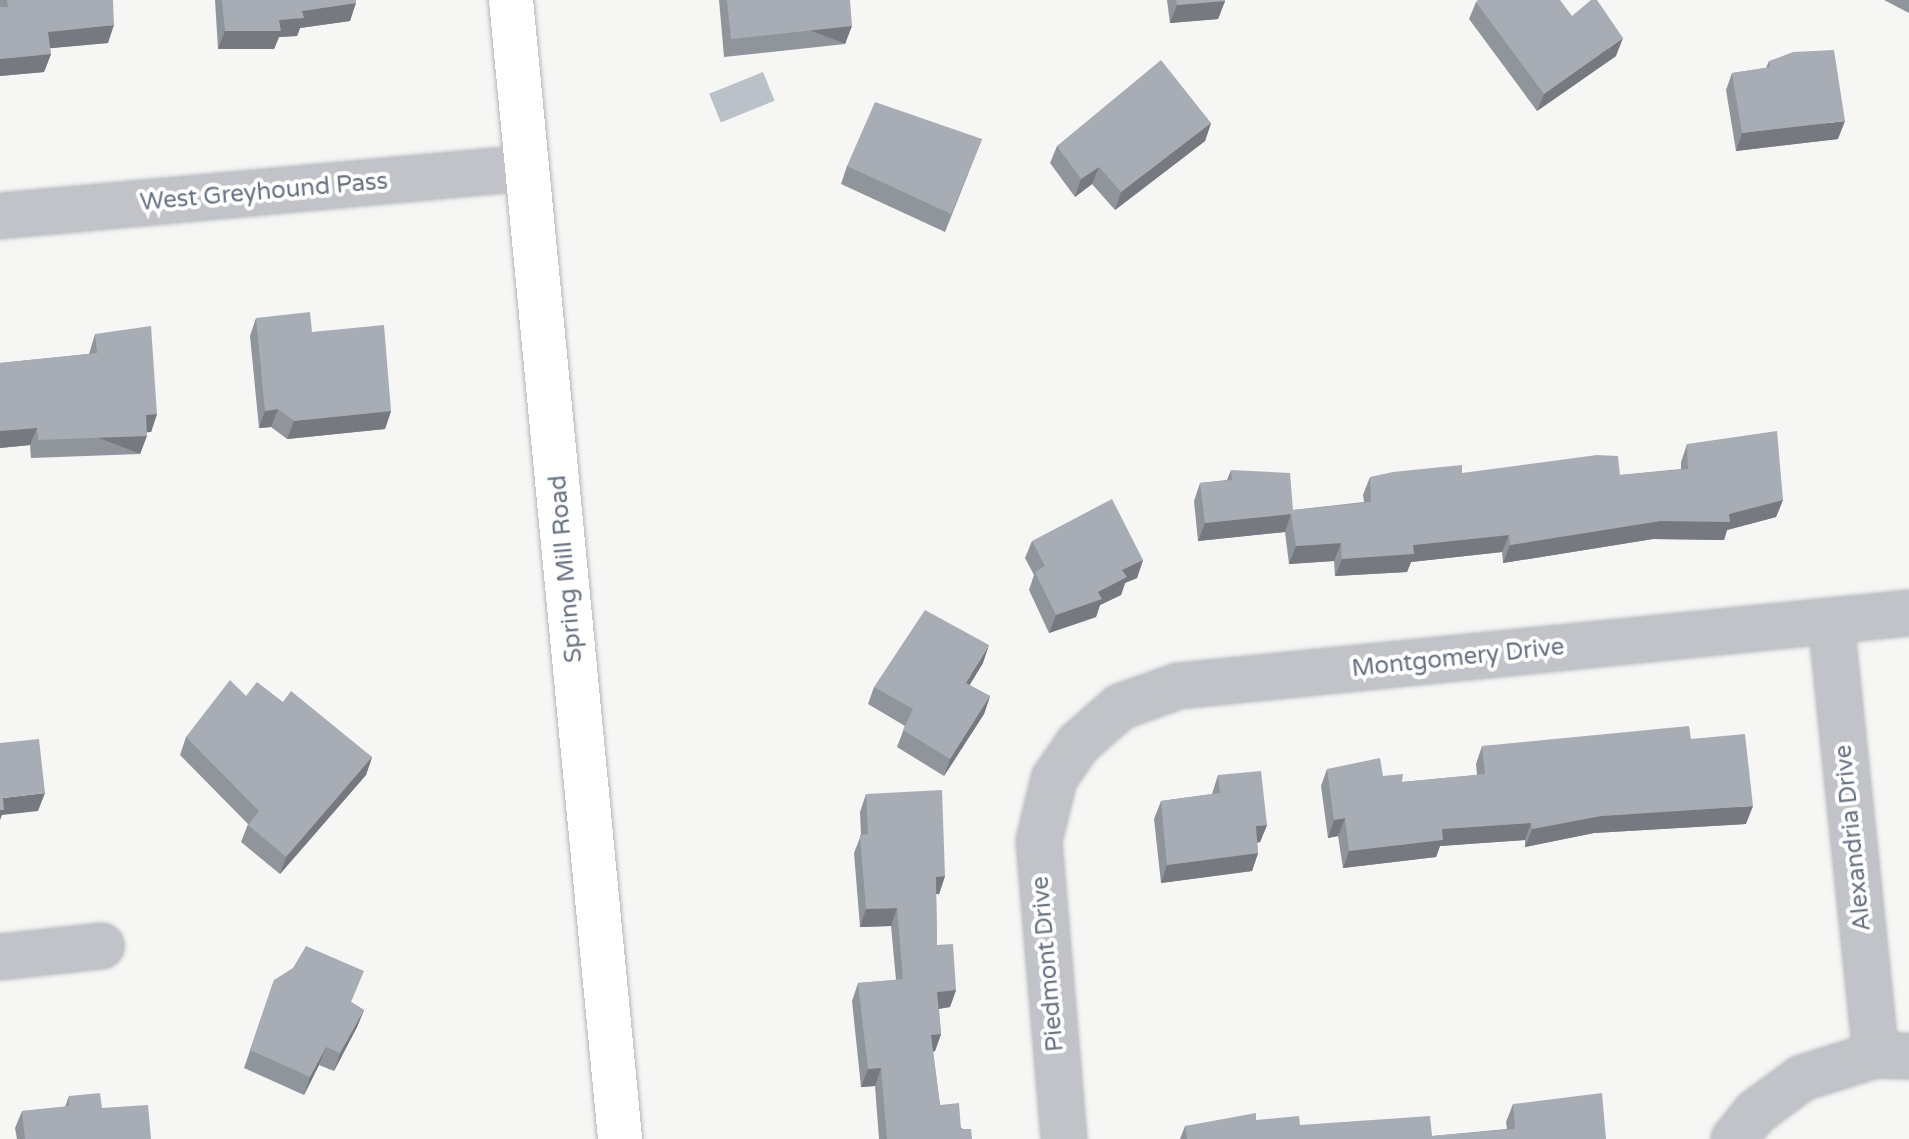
<!DOCTYPE html>
<html>
<head>
<meta charset="utf-8">
<style>
  body { margin:0 }
  #map { position:relative; width:1909px; height:1139px; overflow:hidden; background:#f6f7f4; font-family:"Varela Round",sans-serif }
  div>[style] { position:absolute }
  .water>* { inset:0; background:#bac1c8; transform-origin:0 0 }
  .roads { filter:drop-shadow(0 0 2px #b3b7bc) drop-shadow(0 0 2px #b3b7bc) }
  .street>* { height:44px; margin:-22px; padding:0 22px; transform-origin:22px; border-radius:22px; background:#c1c3c8 }
  .secondary>* { height:44px; margin:-22px; padding:0 22px; transform-origin:22px; border-radius:22px; background:#fff }
  .wall>* { inset:0; background:#90959c }
  .shaded-wall>* { inset:0; background:#76797f; transform-origin:0 0 }
  .building>* { inset:0; background:#a8adb5 }
  span { translate:-50% -50%; white-space:nowrap; text-align:center; line-height:1.15; -webkit-text-stroke:8px #fff; paint-order:stroke }
  .street-label { font-size:24px; color:#687283 }
</style>
</head>
<body>
<div id="map">
  <div class="water">
    <i style="left:763px;top:72px;width:31px;height:58px;rotate:68deg"></i>
  </div>
  <div class="roads">
    <div class="street">
      <i style="left:0;top:216px;width:529px;rotate:-5.2deg"></i>
      <i style="left:1831px;top:621px;width:436px;rotate:84.1deg"></i>
      <i style="left:0;top:957px;width:102px;rotate:-6.2deg"></i>
      <i style="left:1064px;top:1139px;width:299px;rotate:-94.8deg"></i>
      <i style="left:1039px;top:841px;width:64px;rotate:-76.4deg"></i>
      <i style="left:1054px;top:779px;width:42px;rotate:-55.6deg"></i>
      <i style="left:1078px;top:744px;width:56px;rotate:-41.4deg"></i>
      <i style="left:1120px;top:707px;width:62px;rotate:-19.9deg"></i>
      <i style="left:1178px;top:686px;width:735px;rotate:-5.7deg"></i>
      <i style="left:1734px;top:1139px;width:35px;rotate:-51deg"></i>
      <i style="left:1756px;top:1112px;width:57px;rotate:-36.5deg"></i>
      <i style="left:1802px;top:1078px;width:77px;rotate:-17.3deg"></i>
      <i style="left:1876px;top:1055px;width:33px;rotate:2deg"></i>
    </div>
    <div class="secondary">
      <i style="left:511px;top:0;width:1144px;rotate:84.53deg"></i>
    </div>
  </div>
  <div class="wall">
    <i style="clip-path:polygon(0 0,113px 0,108px 43px,50px 48px,51px 54px,44px 72px,0 76px)"></i>
    <i style="clip-path:polygon(215px 0,356px 0,350px 21px,300px 28px,297px 36px,279px 37px,274px 49px,218px 49px)"></i>
    <i style="clip-path:polygon(719px 0,850px 0,845px 44px,724px 57px)"></i>
    <i style="clip-path:polygon(1167px 0,1225px 0,1225px 1px,1218px 19px,1170px 23px)"></i>
    <i style="clip-path:polygon(1884px 0,1909px 0,1909px 13px)"></i>
    <i style="clip-path:polygon(1476px 2px,1572px 16px,1616px 56px,1537px 111px,1469px 19px)"></i>
    <i style="clip-path:polygon(1769px 61px,1838px 139px,1736px 151px,1726px 90px,1732px 73px,1766px 68px)"></i>
    <i style="clip-path:polygon(1211px 123px,1205px 141px,1115px 210px,1092px 184px,1075px 197px,1050px 163px,1057px 146px)"></i>
    <i style="clip-path:polygon(982px 139px,945px 232px,841px 184px,847px 166px)"></i>
    <i style="clip-path:polygon(256px 318px,312px 332px,391px 411px,385px 429px,287px 439px,271px 427px,259px 428px,250px 336px)"></i>
    <i style="clip-path:polygon(95px 334px,157px 414px,151px 432px,147px 432px,140px 454px,31px 458px,30px 445px,0 448px,0 363px,89px 354px)"></i>
    <i style="clip-path:polygon(1687px 444px,1783px 500px,1776px 517px,1727px 530px,1724px 540px,1653px 539px,1503px 563px,1502px 552px,1411px 562px,1407px 572px,1335px 576px,1334px 561px,1289px 564px,1285px 532px,1198px 541px,1194px 501px,1200px 483px,1227px 480px,1231px 470px,1293px 510px,1364px 502px,1363px 495px,1370px 477px,1462px 473px,1620px 475px,1681px 469px,1681px 462px)"></i>
    <i style="clip-path:polygon(1032px 541px,1143px 560px,1137px 578px,1125px 583px,1121px 595px,1100px 605px,1096px 617px,1049px 633px,1029px 590px,1034px 575px,1025px 558px)"></i>
    <i style="clip-path:polygon(983px 663px,969px 685px,990px 696px,984px 714px,944px 776px,897px 747px,905px 726px,868px 704px,874px 687px)"></i>
    <i style="clip-path:polygon(246px 696px,283px 702px,372px 757px,366px 775px,280px 874px,241px 842px,248px 824px,180px 755px,186px 737px)"></i>
    <i style="clip-path:polygon(1691px 739px,1746px 824px,1594px 833px,1525px 847px,1525px 840px,1440px 846px,1436px 857px,1343px 868px,1338px 836px,1328px 838px,1321px 786px,1327px 769px,1383px 776px,1402px 782px,1477px 775px,1476px 764px,1482px 746px)"></i>
    <i style="clip-path:polygon(1218px 775px,1267px 825px,1260px 842px,1257px 843px,1258px 853px,1252px 871px,1161px 883px,1154px 819px,1161px 801px,1212px 794px)"></i>
    <i style="clip-path:polygon(866px 794px,945px 876px,939px 894px,936px 894px,937px 945px,956px 990px,950px 1007px,939px 1009px,941px 1034px,935px 1051px,933px 1052px,940px 1105px,972px 1139px,879px 1139px,875px 1086px,861px 1087px,852px 1001px,858px 983px,896px 980px,891px 926px,860px 927px,854px 853px,861px 835px,860px 812px)"></i>
    <i style="clip-path:polygon(274px 980px,351px 1002px,364px 1010px,357px 1027px,334px 1071px,319px 1065px,304px 1095px,244px 1068px)"></i>
    <i style="clip-path:polygon(69px 1096px,102px 1108px,151px 1139px,17px 1139px,15px 1128px,22px 1111px,65px 1107px)"></i>
    <i style="clip-path:polygon(1513px 1104px,1606px 1139px,1180px 1139px,1185px 1126px,1256px 1120px,1300px 1125px,1432px 1136px,1507px 1129px,1506px 1122px)"></i>
  </div>
  <div class="shaded-wall">
    <i style="clip-path:polygon(1225px 1px,1218px 19px,1170px 23px,1177px 5px)"></i>
    <i style="clip-path:polygon(356px 3px,350px 21px,300px 28px,297px 36px,279px 37px,274px 49px,218px 49px,225px 31px,279px 20px,302px 11px)"></i>
    <i style="clip-path:polygon(114px 25px,108px 43px,42px 49px,48px 32px)"></i>
    <i style="left:852px;top:26px;width:19px;height:122px;rotate:111deg"></i>
    <i style="clip-path:polygon(1623px 38px,1616px 56px,1537px 111px,1544px 94px)"></i>
    <i style="clip-path:polygon(51px 54px,44px 72px,0 76px,0 59px)"></i>
    <i style="clip-path:polygon(1845px 121px,1838px 139px,1736px 151px,1742px 133px)"></i>
    <i style="clip-path:polygon(1211px 123px,1205px 141px,1115px 210px,1121px 192px)"></i>
    <i style="clip-path:polygon(1099px 167px,1092px 184px,1075px 197px,1081px 179px)"></i>
    <i style="clip-path:polygon(278px 409px,271px 427px,259px 428px,265px 411px)"></i>
    <i style="clip-path:polygon(391px 411px,385px 429px,287px 439px,294px 421px)"></i>
    <i style="clip-path:polygon(157px 414px,151px 432px,139px 433px,146px 415px)"></i>
    <i style="clip-path:polygon(37px 428px,30px 445px,0 448px,0 431px)"></i>
    <i style="left:147px;top:436px;width:19px;height:109px;rotate:111deg"></i>
    <i style="clip-path:polygon(1783px 500px,1776px 517px,1727px 530px,1724px 540px,1653px 539px,1503px 563px,1510px 545px,1660px 521px,1729px 514px)"></i>
    <i style="clip-path:polygon(1291px 514px,1285px 532px,1198px 541px,1205px 523px)"></i>
    <i style="clip-path:polygon(1509px 535px,1502px 552px,1411px 562px,1407px 572px,1335px 576px,1342px 559px,1413px 545px)"></i>
    <i style="clip-path:polygon(1341px 543px,1334px 561px,1289px 564px,1296px 546px)"></i>
    <i style="clip-path:polygon(1143px 560px,1137px 578px,1125px 583px,1121px 595px,1100px 605px,1096px 617px,1049px 633px,1056px 615px,1098px 592px,1122px 570px)"></i>
    <i style="clip-path:polygon(989px 645px,983px 663px,960px 701px,966px 683px)"></i>
    <i style="clip-path:polygon(990px 696px,984px 714px,944px 776px,950px 759px)"></i>
    <i style="clip-path:polygon(372px 757px,366px 775px,280px 874px,286px 857px)"></i>
    <i style="clip-path:polygon(45px 793px,38px 811px,2px 815px,0 820px,0 807px,3px 798px)"></i>
    <i style="clip-path:polygon(1753px 806px,1746px 824px,1594px 833px,1525px 847px,1532px 829px,1601px 816px)"></i>
    <i style="clip-path:polygon(1345px 818px,1338px 836px,1328px 838px,1334px 820px)"></i>
    <i style="clip-path:polygon(1531px 823px,1525px 840px,1440px 846px,1436px 857px,1343px 868px,1349px 851px,1442px 829px)"></i>
    <i style="clip-path:polygon(1267px 825px,1260px 842px,1249px 843px,1256px 826px)"></i>
    <i style="clip-path:polygon(1258px 853px,1252px 871px,1161px 883px,1167px 865px)"></i>
    <i style="clip-path:polygon(945px 876px,939px 894px,929px 895px,936px 877px)"></i>
    <i style="clip-path:polygon(897px 908px,891px 926px,860px 927px,866px 909px)"></i>
    <i style="clip-path:polygon(956px 990px,950px 1007px,930px 1010px,937px 992px)"></i>
    <i style="clip-path:polygon(364px 1010px,357px 1027px,334px 1071px,340px 1053px)"></i>
    <i style="clip-path:polygon(941px 1034px,935px 1051px,924px 1052px,931px 1035px)"></i>
    <i style="clip-path:polygon(326px 1047px,319px 1065px,304px 1095px,310px 1077px)"></i>
    <i style="clip-path:polygon(881px 1068px,875px 1086px,861px 1087px,868px 1069px)"></i>
  </div>
  <div class="building">
    <i style="clip-path:polygon(7px 0,113px 0,114px 25px,48px 32px,51px 54px,0 59px,0 7px,8px 7px)"></i>
    <i style="clip-path:polygon(222px 0,356px 0,356px 3px,302px 11px,304px 18px,279px 20px,281px 31px,225px 31px)"></i>
    <i style="clip-path:polygon(727px 0,850px 0,852px 26px,731px 39px)"></i>
    <i style="clip-path:polygon(1176px 0,1225px 0,1225px 1px,1177px 5px)"></i>
    <i style="clip-path:polygon(1478px 0,1560px 0,1572px 16px,1591px 0,1597px 0,1623px 38px,1544px 94px,1476px 2px)"></i>
    <i style="clip-path:polygon(1834px 50px,1845px 121px,1742px 133px,1732px 73px,1770px 67px,1769px 61px,1793px 52px)"></i>
    <i style="clip-path:polygon(1161px 60px,1211px 123px,1121px 192px,1099px 167px,1081px 179px,1057px 146px)"></i>
    <i style="clip-path:polygon(875px 102px,982px 139px,951px 214px,847px 166px)"></i>
    <i style="clip-path:polygon(310px 312px,312px 332px,384px 325px,391px 411px,294px 421px,278px 409px,265px 411px,256px 318px)"></i>
    <i style="clip-path:polygon(151px 326px,157px 414px,146px 415px,147px 436px,38px 440px,37px 428px,0 431px,0 363px,97px 353px,95px 334px)"></i>
    <i style="clip-path:polygon(1777px 431px,1783px 500px,1729px 514px,1730px 522px,1660px 521px,1510px 545px,1509px 535px,1413px 545px,1414px 554px,1342px 559px,1341px 543px,1296px 546px,1291px 514px,1205px 523px,1200px 483px,1232px 480px,1231px 470px,1290px 473px,1293px 510px,1371px 502px,1370px 477px,1393px 472px,1462px 465px,1462px 473px,1597px 455px,1618px 456px,1620px 475px,1688px 469px,1687px 444px)"></i>
    <i style="clip-path:polygon(1112px 499px,1143px 560px,1122px 570px,1127px 577px,1098px 592px,1102px 599px,1056px 615px,1035px 572px,1045px 566px,1032px 541px)"></i>
    <i style="clip-path:polygon(925px 610px,989px 645px,966px 683px,990px 696px,950px 759px,903px 730px,913px 709px,874px 687px)"></i>
    <i style="clip-path:polygon(230px 680px,246px 696px,257px 682px,283px 702px,291px 691px,372px 757px,286px 857px,248px 825px,259px 811px,186px 737px)"></i>
    <i style="clip-path:polygon(1689px 726px,1691px 739px,1745px 734px,1753px 806px,1601px 816px,1532px 829px,1531px 823px,1442px 829px,1443px 840px,1349px 851px,1345px 818px,1334px 820px,1327px 769px,1380px 758px,1383px 776px,1403px 774px,1402px 782px,1485px 774px,1482px 746px)"></i>
    <i style="clip-path:polygon(39px 739px,45px 793px,3px 798px,4px 810px,0 810px,0 743px)"></i>
    <i style="clip-path:polygon(1261px 771px,1267px 825px,1256px 826px,1258px 853px,1167px 865px,1161px 801px,1220px 793px,1218px 775px)"></i>
    <i style="clip-path:polygon(942px 790px,945px 876px,936px 877px,937px 945px,953px 944px,956px 990px,937px 992px,941px 1034px,931px 1035px,940px 1105px,959px 1103px,961px 1129px,971px 1129px,972px 1139px,887px 1139px,881px 1068px,868px 1069px,858px 983px,903px 979px,897px 908px,866px 909px,860px 835px,868px 834px,866px 794px)"></i>
    <i style="clip-path:polygon(306px 946px,364px 971px,351px 1002px,364px 1010px,340px 1053px,326px 1047px,310px 1077px,250px 1050px,274px 980px,293px 968px)"></i>
    <i style="clip-path:polygon(100px 1093px,102px 1108px,148px 1105px,151px 1139px,25px 1139px,22px 1111px,69px 1106px,69px 1096px)"></i>
    <i style="clip-path:polygon(1602px 1093px,1606px 1139px,1187px 1139px,1185px 1126px,1256px 1113px,1256px 1120px,1299px 1116px,1300px 1125px,1430px 1116px,1432px 1136px,1515px 1129px,1513px 1104px)"></i>
  </div>
  <div class="street-label">
    <span style="left:264px;top:192px;rotate:-5deg">West Greyhound Pass</span>
    <span style="left:566px;top:569px;rotate:-95deg">Spring Mill Road</span>
    <span style="left:1458px;top:658px;rotate:-6deg">Montgomery Drive</span>
    <span style="left:1853px;top:838px;rotate:-96deg">Alexandria Drive</span>
    <span style="left:1048px;top:964px;rotate:-95deg">Piedmont Drive</span>
  </div>
</div>
</body>
</html>
